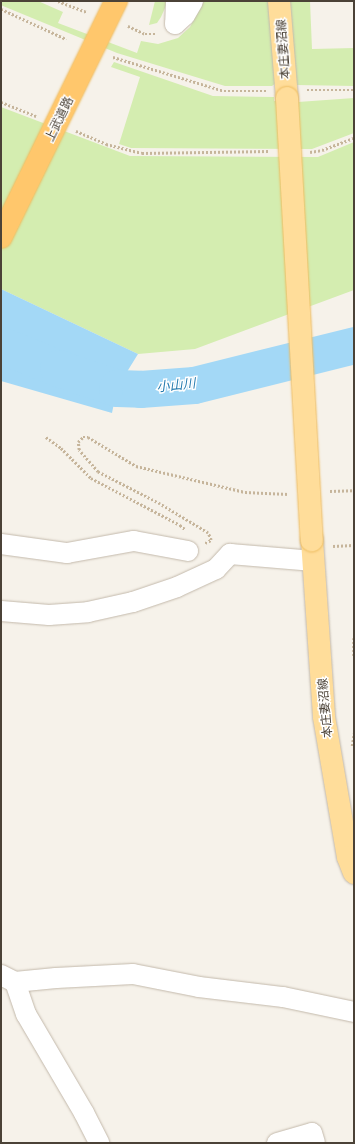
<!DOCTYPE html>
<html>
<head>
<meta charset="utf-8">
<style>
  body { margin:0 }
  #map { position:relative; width:355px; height:1144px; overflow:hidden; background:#f6f2ea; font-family:Barlow,"Noto Sans JP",sans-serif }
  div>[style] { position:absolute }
  .green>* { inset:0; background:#d4edb0 }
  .water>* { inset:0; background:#a3d8f6 }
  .river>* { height:37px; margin:-18.5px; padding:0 18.5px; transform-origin:18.5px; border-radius:18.5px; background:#a3d8f6 }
  .path>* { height:2.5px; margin-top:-1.25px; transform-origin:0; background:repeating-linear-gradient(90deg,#c6b59b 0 2px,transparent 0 4px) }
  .roads { filter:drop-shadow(0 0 1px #c3b9ab) drop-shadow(0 0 1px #c3b9ab) }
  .minor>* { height:20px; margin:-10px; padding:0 10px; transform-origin:10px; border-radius:10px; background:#fff }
  .major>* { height:22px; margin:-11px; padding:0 11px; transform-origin:11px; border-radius:11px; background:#ffdd9a }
  .bridges { filter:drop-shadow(0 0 1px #eebc60) drop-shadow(0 0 1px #eebc60) }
  .major-bridge>* { height:22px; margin:-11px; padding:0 11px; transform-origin:11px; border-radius:11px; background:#ffdd9a }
  .highway-bridge>* { height:22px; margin:-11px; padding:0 11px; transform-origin:11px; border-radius:11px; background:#ffc76c }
  span { translate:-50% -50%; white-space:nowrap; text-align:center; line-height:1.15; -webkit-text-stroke:3px #fff; paint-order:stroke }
  .street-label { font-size:12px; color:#4b4237 }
  .water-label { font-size:13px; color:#247baf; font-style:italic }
  .frame { position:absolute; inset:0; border:2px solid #4b4237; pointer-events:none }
</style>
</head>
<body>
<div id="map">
  <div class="green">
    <i style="clip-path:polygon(1px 1px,38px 1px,63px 12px,58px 23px,137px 53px,141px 41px,158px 44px,178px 38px,190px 27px,204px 1px,270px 1px,276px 83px,272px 86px,225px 86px,117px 53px,3px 6px,1px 5px)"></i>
    <i style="clip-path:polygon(155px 1px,168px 1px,161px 17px,157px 23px,149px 25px)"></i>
    <i style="clip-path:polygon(290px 1px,310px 1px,312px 49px,354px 48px,354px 86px,296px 85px)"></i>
    <i style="clip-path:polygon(114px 62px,213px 96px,274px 97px,274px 101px,298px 102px,354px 98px,354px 133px,312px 149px,131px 148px,119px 144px,140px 77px,111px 67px)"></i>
    <i style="clip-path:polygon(1px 107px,130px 156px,318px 157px,354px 142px,354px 290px,195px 349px,138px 354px,1px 289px)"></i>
  </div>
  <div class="water">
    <i style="clip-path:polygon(1px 289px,138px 354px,117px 388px,112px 413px,1px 381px)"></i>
  </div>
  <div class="river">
    <i style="left:1px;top:345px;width:61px;rotate:22deg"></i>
    <i style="left:58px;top:368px;width:62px;rotate:18.7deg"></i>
    <i style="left:117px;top:388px;width:23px;rotate:2deg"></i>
    <i style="left:140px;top:389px;width:54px;rotate:-4.2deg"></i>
    <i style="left:194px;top:385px;width:165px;rotate:-14deg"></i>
  </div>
  <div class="path">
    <i style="left:58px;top:1px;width:31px;rotate:21deg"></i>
    <i style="left:1px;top:9px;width:72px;rotate:24.8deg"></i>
    <i style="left:128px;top:26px;width:19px;rotate:25deg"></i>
    <i style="left:145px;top:34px;width:12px"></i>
    <i style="left:113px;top:57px;width:116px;rotate:17deg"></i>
    <i style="left:224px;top:91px;width:42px"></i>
    <i style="left:307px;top:90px;width:47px"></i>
    <i style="left:1px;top:102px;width:38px;rotate:22deg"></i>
    <i style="left:76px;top:131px;width:33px;rotate:23deg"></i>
    <i style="left:106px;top:144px;width:37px;rotate:14deg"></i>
    <i style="left:142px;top:153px;width:127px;rotate:-0.9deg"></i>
    <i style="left:310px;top:152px;width:12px;rotate:-9deg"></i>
    <i style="left:322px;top:150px;width:34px;rotate:-21deg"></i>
    <i style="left:46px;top:437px;width:19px;rotate:36deg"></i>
    <i style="left:61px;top:448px;width:42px;rotate:45deg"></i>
    <i style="left:91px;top:478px;width:101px;rotate:27.8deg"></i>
    <i style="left:180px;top:525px;width:6px;rotate:39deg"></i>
    <i style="left:330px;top:491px;width:24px;rotate:-2deg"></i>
    <i style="left:205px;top:543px;width:7px;rotate:-27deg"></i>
    <i style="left:211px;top:540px;width:8px;rotate:-113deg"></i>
    <i style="left:208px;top:533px;width:56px;rotate:-148.9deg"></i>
    <i style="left:160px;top:504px;width:70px;rotate:-152.7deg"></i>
    <i style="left:98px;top:472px;width:29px;rotate:-131deg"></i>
    <i style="left:79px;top:450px;width:8px;rotate:-97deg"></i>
    <i style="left:78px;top:442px;width:7px;rotate:-45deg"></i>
    <i style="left:83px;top:437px;width:5px"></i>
    <i style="left:88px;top:437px;width:56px;rotate:31.1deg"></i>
    <i style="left:136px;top:466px;width:112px;rotate:13.4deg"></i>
    <i style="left:245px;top:492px;width:44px;rotate:2.6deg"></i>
    <i style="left:333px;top:546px;width:21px;rotate:-3deg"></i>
    <i style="left:354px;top:638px;width:18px;rotate:90deg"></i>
    <i style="left:352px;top:746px;width:13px;rotate:-81deg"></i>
  </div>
  <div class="roads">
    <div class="minor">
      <i style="left:176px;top:1px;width:23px;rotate:92deg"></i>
      <i style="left:175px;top:24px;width:13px;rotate:-42deg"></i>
      <i style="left:185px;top:15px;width:16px;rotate:-60deg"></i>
      <i style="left:1px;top:544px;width:67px;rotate:7.8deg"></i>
      <i style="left:67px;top:553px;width:68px;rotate:-10.2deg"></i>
      <i style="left:134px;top:541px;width:55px;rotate:10.5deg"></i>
      <i style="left:1px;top:611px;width:48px;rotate:4.8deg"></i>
      <i style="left:49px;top:615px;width:39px;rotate:-4deg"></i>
      <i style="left:88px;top:612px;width:46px;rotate:-12.5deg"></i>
      <i style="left:133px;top:602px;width:46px;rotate:-18.8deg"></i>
      <i style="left:177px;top:587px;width:43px;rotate:-24.8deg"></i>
      <i style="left:216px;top:569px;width:21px;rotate:-47deg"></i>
      <i style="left:230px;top:554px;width:84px;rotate:4.8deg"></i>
      <i style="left:1px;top:975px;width:16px;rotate:27deg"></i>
      <i style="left:15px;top:982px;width:41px;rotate:-5.6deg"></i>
      <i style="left:56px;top:978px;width:77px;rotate:-3deg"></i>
      <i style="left:133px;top:974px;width:67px;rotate:11.1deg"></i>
      <i style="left:199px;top:987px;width:85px;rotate:6.8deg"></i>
      <i style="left:283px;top:997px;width:73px;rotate:11.9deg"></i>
      <i style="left:15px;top:982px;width:34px;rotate:71deg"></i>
      <i style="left:26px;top:1014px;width:115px;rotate:59.6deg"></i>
      <i style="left:84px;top:1113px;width:34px;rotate:63deg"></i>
      <i style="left:277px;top:1143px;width:36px;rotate:-16deg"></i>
      <i style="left:312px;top:1133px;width:10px;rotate:73deg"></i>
    </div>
    <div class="major">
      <i style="left:279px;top:1px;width:97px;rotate:85.3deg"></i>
      <i style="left:312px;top:540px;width:177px;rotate:86.1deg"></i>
      <i style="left:324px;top:717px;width:142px;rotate:80.3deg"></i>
      <i style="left:348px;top:857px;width:17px;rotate:69deg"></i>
    </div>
  </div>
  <div class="bridges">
    <div class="major-bridge">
      <i style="left:287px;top:98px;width:443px;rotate:86.8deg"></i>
    </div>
    <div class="highway-bridge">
      <i style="left:1px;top:237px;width:263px;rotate:-64deg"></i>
    </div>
  </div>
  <div class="street-label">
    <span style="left:283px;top:49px;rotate:-94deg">本庄妻沼線</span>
    <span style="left:59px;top:119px;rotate:-64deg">上武道路</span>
    <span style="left:325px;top:708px;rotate:-95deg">本庄妻沼線</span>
  </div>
  <div class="water-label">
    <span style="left:176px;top:385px;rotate:-6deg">小山川</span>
  </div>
  <div class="frame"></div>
</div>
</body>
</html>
